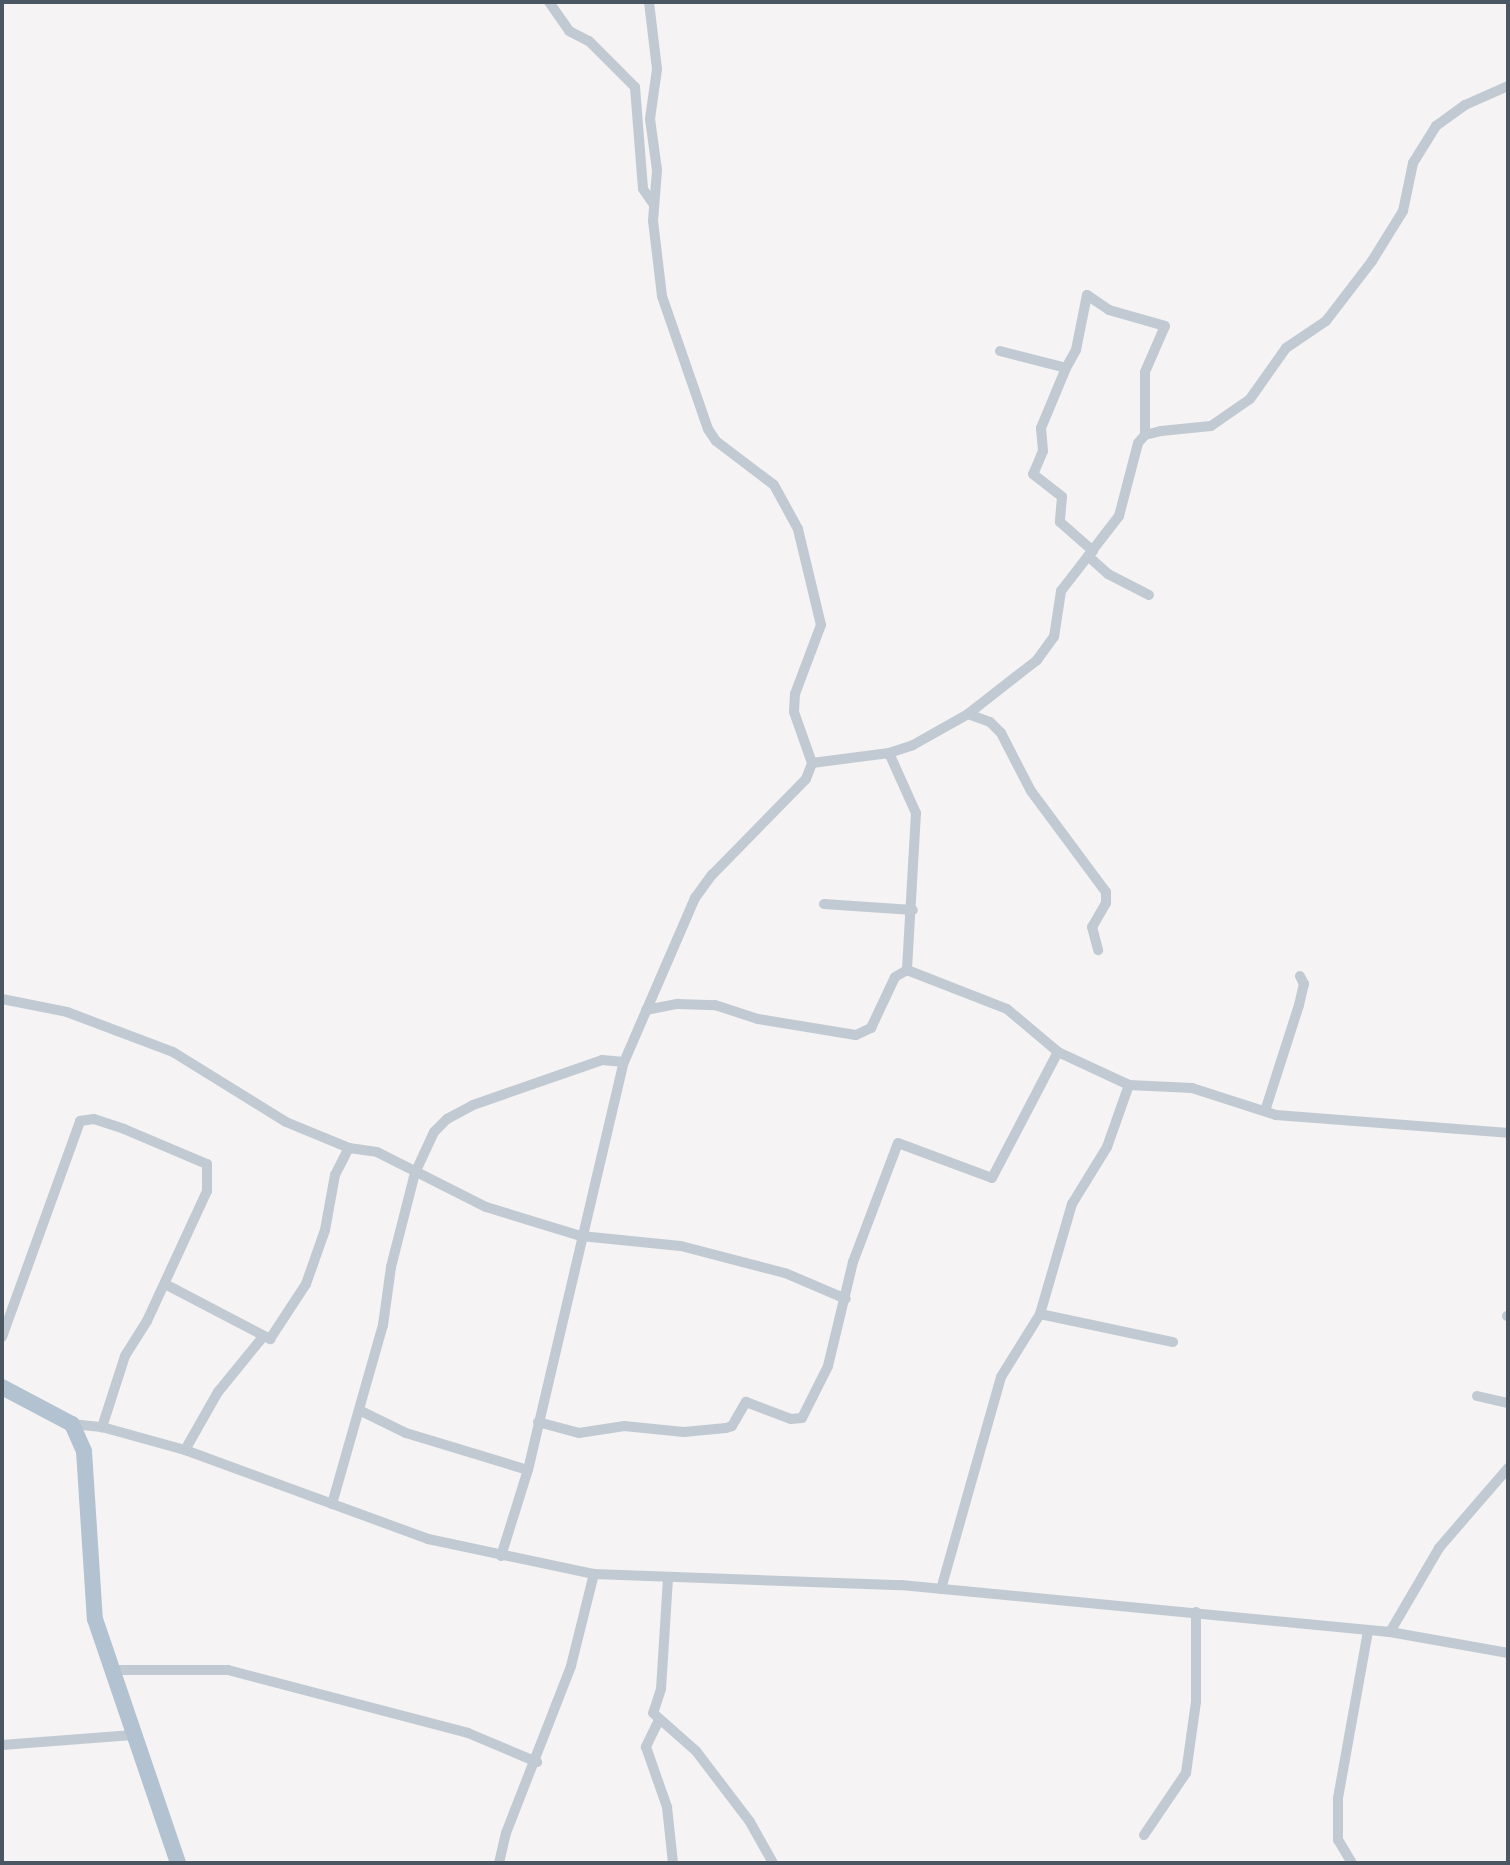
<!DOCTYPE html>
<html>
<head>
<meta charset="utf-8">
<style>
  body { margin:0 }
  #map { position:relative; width:1510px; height:1865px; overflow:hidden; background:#f5f3f3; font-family:"Noto Sans",sans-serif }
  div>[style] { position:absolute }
  .street>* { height:10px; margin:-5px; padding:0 5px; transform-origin:5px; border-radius:5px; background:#c1cad2 }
  .primary>* { height:16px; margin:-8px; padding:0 8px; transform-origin:8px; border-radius:8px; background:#b3c2d1 }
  span { translate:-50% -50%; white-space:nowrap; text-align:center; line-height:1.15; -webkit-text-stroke:5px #fff; paint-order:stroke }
  .frame { position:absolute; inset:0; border:4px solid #4a5661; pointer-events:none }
</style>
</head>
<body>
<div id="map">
  <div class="street">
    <i style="left:549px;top:2px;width:35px;rotate:55deg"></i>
    <i style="left:569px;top:31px;width:22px;rotate:27deg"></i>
    <i style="left:589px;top:41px;width:65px;rotate:45deg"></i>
    <i style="left:635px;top:87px;width:102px;rotate:85.5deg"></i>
    <i style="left:643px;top:189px;width:19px;rotate:55deg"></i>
    <i style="left:1087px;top:295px;width:27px;rotate:34deg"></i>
    <i style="left:1109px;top:310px;width:58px;rotate:15.9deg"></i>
    <i style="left:1165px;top:326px;width:50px;rotate:113.5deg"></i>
    <i style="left:1145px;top:372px;width:63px;rotate:90deg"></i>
    <i style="left:1000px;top:351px;width:68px;rotate:14.4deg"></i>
    <i style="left:1066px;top:368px;width:21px;rotate:-61deg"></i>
    <i style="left:1076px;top:350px;width:56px;rotate:-78.7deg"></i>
    <i style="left:1066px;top:368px;width:65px;rotate:112.6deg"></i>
    <i style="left:1041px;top:428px;width:23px;rotate:85deg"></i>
    <i style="left:1043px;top:451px;width:25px;rotate:113deg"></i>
    <i style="left:1033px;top:474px;width:37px;rotate:38deg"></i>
    <i style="left:1062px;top:497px;width:25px;rotate:95deg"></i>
    <i style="left:1060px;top:522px;width:44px;rotate:41.3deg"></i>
    <i style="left:1088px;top:556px;width:27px;rotate:42deg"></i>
    <i style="left:1108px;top:574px;width:46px;rotate:27.1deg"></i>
    <i style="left:968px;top:714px;width:23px;rotate:20deg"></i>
    <i style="left:990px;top:722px;width:16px;rotate:45deg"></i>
    <i style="left:1001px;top:733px;width:65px;rotate:62.7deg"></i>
    <i style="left:1031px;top:791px;width:126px;rotate:53.4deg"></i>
    <i style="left:1106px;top:892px;width:11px;rotate:90deg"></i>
    <i style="left:1106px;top:903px;width:28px;rotate:120deg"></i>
    <i style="left:1092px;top:927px;width:24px;rotate:75deg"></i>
    <i style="left:889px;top:753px;width:66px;rotate:65.8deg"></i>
    <i style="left:916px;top:813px;width:157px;rotate:93.3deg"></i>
    <i style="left:812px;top:763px;width:78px;rotate:-7.4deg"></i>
    <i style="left:889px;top:753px;width:25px;rotate:-18deg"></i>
    <i style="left:913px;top:745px;width:63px;rotate:-29.4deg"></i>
    <i style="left:968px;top:714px;width:88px;rotate:-38deg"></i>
    <i style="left:1037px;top:660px;width:29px;rotate:-54deg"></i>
    <i style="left:1054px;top:637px;width:47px;rotate:-81.3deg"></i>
    <i style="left:1061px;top:591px;width:95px;rotate:-52.3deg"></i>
    <i style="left:1119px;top:516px;width:75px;rotate:-75.4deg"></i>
    <i style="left:1138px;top:443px;width:11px;rotate:-49deg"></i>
    <i style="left:1145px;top:435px;width:16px;rotate:-14deg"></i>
    <i style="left:1161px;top:431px;width:50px;rotate:-5.7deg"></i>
    <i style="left:1211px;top:426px;width:47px;rotate:-34.7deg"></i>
    <i style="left:1250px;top:399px;width:62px;rotate:-54.8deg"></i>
    <i style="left:1286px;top:348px;width:48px;rotate:-34deg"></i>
    <i style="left:1326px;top:321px;width:76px;rotate:-52.5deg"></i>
    <i style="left:1372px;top:261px;width:59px;rotate:-58.2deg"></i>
    <i style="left:1403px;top:211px;width:49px;rotate:-78.2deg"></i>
    <i style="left:1413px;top:163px;width:44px;rotate:-58.1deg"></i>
    <i style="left:1436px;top:126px;width:36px;rotate:-36deg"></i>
    <i style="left:1465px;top:105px;width:47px;rotate:-23.8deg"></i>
    <i style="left:824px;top:904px;width:89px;rotate:3.9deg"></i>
    <i style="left:2px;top:999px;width:66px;rotate:11.3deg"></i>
    <i style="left:67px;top:1012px;width:113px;rotate:20.7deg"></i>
    <i style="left:173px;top:1052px;width:133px;rotate:31.8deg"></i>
    <i style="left:286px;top:1122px;width:68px;rotate:22.4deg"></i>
    <i style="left:349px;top:1148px;width:28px;rotate:8deg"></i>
    <i style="left:377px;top:1152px;width:122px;rotate:26.8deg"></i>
    <i style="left:486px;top:1207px;width:99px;rotate:17deg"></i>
    <i style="left:581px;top:1236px;width:100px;rotate:5.7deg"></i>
    <i style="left:681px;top:1246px;width:107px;rotate:14.6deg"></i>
    <i style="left:785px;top:1273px;width:66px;rotate:23.1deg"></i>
    <i style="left:646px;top:1010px;width:33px;rotate:-11deg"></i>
    <i style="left:678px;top:1004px;width:37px;rotate:2deg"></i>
    <i style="left:715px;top:1005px;width:45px;rotate:18deg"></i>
    <i style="left:758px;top:1019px;width:99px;rotate:9.3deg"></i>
    <i style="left:856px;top:1035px;width:17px;rotate:-25deg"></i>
    <i style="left:871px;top:1028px;width:56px;rotate:-64.8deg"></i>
    <i style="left:895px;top:977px;width:14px;rotate:-30deg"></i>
    <i style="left:907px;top:970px;width:107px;rotate:21.3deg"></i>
    <i style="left:1007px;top:1009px;width:67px;rotate:40.1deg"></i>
    <i style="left:1058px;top:1052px;width:78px;rotate:24.9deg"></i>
    <i style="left:1129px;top:1085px;width:63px;rotate:2.7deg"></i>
    <i style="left:1192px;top:1088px;width:88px;rotate:17.8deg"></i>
    <i style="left:1276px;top:1115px;width:233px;rotate:4.4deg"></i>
    <i style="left:1265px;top:1111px;width:111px;rotate:-72.2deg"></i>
    <i style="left:1299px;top:1005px;width:22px;rotate:-77deg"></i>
    <i style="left:1304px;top:984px;width:9px;rotate:-117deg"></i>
    <i style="left:165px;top:1284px;width:119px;rotate:27.6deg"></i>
    <i style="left:270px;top:1339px;width:66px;rotate:-56.8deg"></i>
    <i style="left:306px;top:1284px;width:57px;rotate:-70.6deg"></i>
    <i style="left:325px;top:1230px;width:56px;rotate:-79.7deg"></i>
    <i style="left:335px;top:1175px;width:30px;rotate:-63deg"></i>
    <i style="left:1040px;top:1314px;width:136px;rotate:11.9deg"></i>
    <i style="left:1507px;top:1316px;width:1px"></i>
    <i style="left:2px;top:1337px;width:230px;rotate:-70.1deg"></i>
    <i style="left:80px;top:1121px;width:14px;rotate:-8deg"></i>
    <i style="left:94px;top:1119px;width:32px;rotate:18deg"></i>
    <i style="left:124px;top:1129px;width:90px;rotate:22.9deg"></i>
    <i style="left:207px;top:1164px;width:27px;rotate:90deg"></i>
    <i style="left:207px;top:1191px;width:143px;rotate:114.8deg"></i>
    <i style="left:147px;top:1321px;width:41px;rotate:122.2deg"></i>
    <i style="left:125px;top:1356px;width:75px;rotate:107.9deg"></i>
    <i style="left:1477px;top:1396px;width:32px;rotate:13deg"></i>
    <i style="left:361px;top:1411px;width:50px;rotate:26.1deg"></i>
    <i style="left:406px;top:1433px;width:127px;rotate:16.9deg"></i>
    <i style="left:538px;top:1422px;width:42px;rotate:15deg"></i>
    <i style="left:579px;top:1433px;width:46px;rotate:-8.8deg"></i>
    <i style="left:624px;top:1426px;width:60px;rotate:5.7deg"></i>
    <i style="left:684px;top:1432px;width:42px;rotate:-5.4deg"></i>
    <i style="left:726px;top:1428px;width:6px;rotate:-18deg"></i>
    <i style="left:732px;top:1426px;width:28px;rotate:-60deg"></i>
    <i style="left:746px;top:1402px;width:48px;rotate:20.7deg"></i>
    <i style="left:791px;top:1419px;width:11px;rotate:-5deg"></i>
    <i style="left:802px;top:1418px;width:58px;rotate:-63.4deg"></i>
    <i style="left:828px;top:1366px;width:107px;rotate:-76.5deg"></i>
    <i style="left:853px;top:1262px;width:127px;rotate:-69.3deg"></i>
    <i style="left:898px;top:1143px;width:100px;rotate:20.4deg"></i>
    <i style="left:992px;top:1178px;width:142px;rotate:-62.4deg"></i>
    <i style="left:72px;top:1424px;width:30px;rotate:6deg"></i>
    <i style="left:102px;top:1427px;width:86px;rotate:15.5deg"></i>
    <i style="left:185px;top:1450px;width:259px;rotate:20.1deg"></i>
    <i style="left:428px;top:1539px;width:170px;rotate:11.9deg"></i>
    <i style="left:594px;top:1574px;width:307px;rotate:2.1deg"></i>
    <i style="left:901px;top:1585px;width:491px;rotate:5.5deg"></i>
    <i style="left:1390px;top:1632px;width:120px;rotate:10.1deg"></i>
    <i style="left:185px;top:1450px;width:67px;rotate:-60.4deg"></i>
    <i style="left:218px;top:1392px;width:70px;rotate:-50.8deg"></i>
    <i style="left:332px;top:1504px;width:186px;rotate:-74.1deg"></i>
    <i style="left:383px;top:1325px;width:59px;rotate:-82.1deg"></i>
    <i style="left:391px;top:1267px;width:97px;rotate:-75.7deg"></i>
    <i style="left:415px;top:1173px;width:45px;rotate:-65.1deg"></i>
    <i style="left:434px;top:1132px;width:18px;rotate:-45deg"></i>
    <i style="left:447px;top:1119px;width:30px;rotate:-28deg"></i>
    <i style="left:473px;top:1105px;width:137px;rotate:-19.2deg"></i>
    <i style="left:602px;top:1060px;width:22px;rotate:5deg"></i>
    <i style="left:501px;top:1556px;width:90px;rotate:-72.6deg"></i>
    <i style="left:528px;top:1470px;width:419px;rotate:-76.8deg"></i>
    <i style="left:624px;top:1062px;width:179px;rotate:-66.6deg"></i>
    <i style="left:695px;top:898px;width:29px;rotate:-54deg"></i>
    <i style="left:712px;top:875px;width:134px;rotate:-45.6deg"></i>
    <i style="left:806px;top:779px;width:17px;rotate:-69deg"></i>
    <i style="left:812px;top:763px;width:54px;rotate:-109.4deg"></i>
    <i style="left:794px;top:712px;width:18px;rotate:-87deg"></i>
    <i style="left:795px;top:694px;width:74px;rotate:-69.4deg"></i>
    <i style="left:821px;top:625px;width:99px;rotate:-103.5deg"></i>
    <i style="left:798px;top:529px;width:50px;rotate:-118.6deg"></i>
    <i style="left:774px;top:485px;width:73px;rotate:-142.8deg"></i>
    <i style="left:716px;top:441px;width:14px;rotate:-124deg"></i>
    <i style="left:708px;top:429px;width:141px;rotate:-109.1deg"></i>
    <i style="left:662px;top:296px;width:76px;rotate:-96.8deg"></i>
    <i style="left:653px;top:221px;width:51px;rotate:-85.5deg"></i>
    <i style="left:657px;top:170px;width:51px;rotate:-97.8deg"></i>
    <i style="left:650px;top:119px;width:50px;rotate:-82deg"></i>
    <i style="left:657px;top:69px;width:67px;rotate:-96.8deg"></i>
    <i style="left:668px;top:1578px;width:111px;rotate:93.6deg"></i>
    <i style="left:661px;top:1689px;width:25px;rotate:108deg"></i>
    <i style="left:653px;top:1713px;width:57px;rotate:41.5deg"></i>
    <i style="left:696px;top:1751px;width:89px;rotate:52.7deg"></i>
    <i style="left:750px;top:1822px;width:47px;rotate:60.7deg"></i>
    <i style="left:941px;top:1589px;width:220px;rotate:-74.2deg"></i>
    <i style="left:1001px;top:1377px;width:74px;rotate:-58.2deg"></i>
    <i style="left:1040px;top:1314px;width:115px;rotate:-73.8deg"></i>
    <i style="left:1072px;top:1204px;width:67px;rotate:-58.4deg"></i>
    <i style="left:1107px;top:1147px;width:66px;rotate:-70.5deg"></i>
    <i style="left:1390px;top:1632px;width:97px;rotate:-59.7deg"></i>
    <i style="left:1439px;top:1548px;width:106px;rotate:-49.2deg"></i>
    <i style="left:110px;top:1670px;width:118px"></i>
    <i style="left:228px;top:1670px;width:248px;rotate:14.7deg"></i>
    <i style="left:468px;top:1733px;width:75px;rotate:22.8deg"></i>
    <i style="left:658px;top:1722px;width:28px;rotate:116deg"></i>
    <i style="left:646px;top:1747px;width:64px;rotate:70.7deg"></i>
    <i style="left:667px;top:1807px;width:56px;rotate:83.9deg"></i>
    <i style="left:2px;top:1745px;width:131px;rotate:-4.4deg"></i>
    <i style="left:1144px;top:1835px;width:75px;rotate:-55.9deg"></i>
    <i style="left:1186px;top:1773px;width:72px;rotate:-82deg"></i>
    <i style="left:1196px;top:1702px;width:90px;rotate:-90deg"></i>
    <i style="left:499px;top:1863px;width:31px;rotate:-77deg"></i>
    <i style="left:506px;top:1833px;width:179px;rotate:-68.7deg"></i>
    <i style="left:571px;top:1666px;width:95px;rotate:-76deg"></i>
    <i style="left:1352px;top:1863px;width:27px;rotate:-121deg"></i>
    <i style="left:1338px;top:1840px;width:42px;rotate:-90deg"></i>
    <i style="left:1338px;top:1798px;width:170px;rotate:-79.8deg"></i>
  </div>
  <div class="primary">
    <i style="left:2px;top:1387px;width:79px;rotate:27.9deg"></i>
    <i style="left:72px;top:1424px;width:30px;rotate:66deg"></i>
    <i style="left:84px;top:1451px;width:168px;rotate:86.3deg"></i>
    <i style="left:95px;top:1619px;width:258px;rotate:71.2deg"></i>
  </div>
  <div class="frame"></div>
</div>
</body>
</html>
